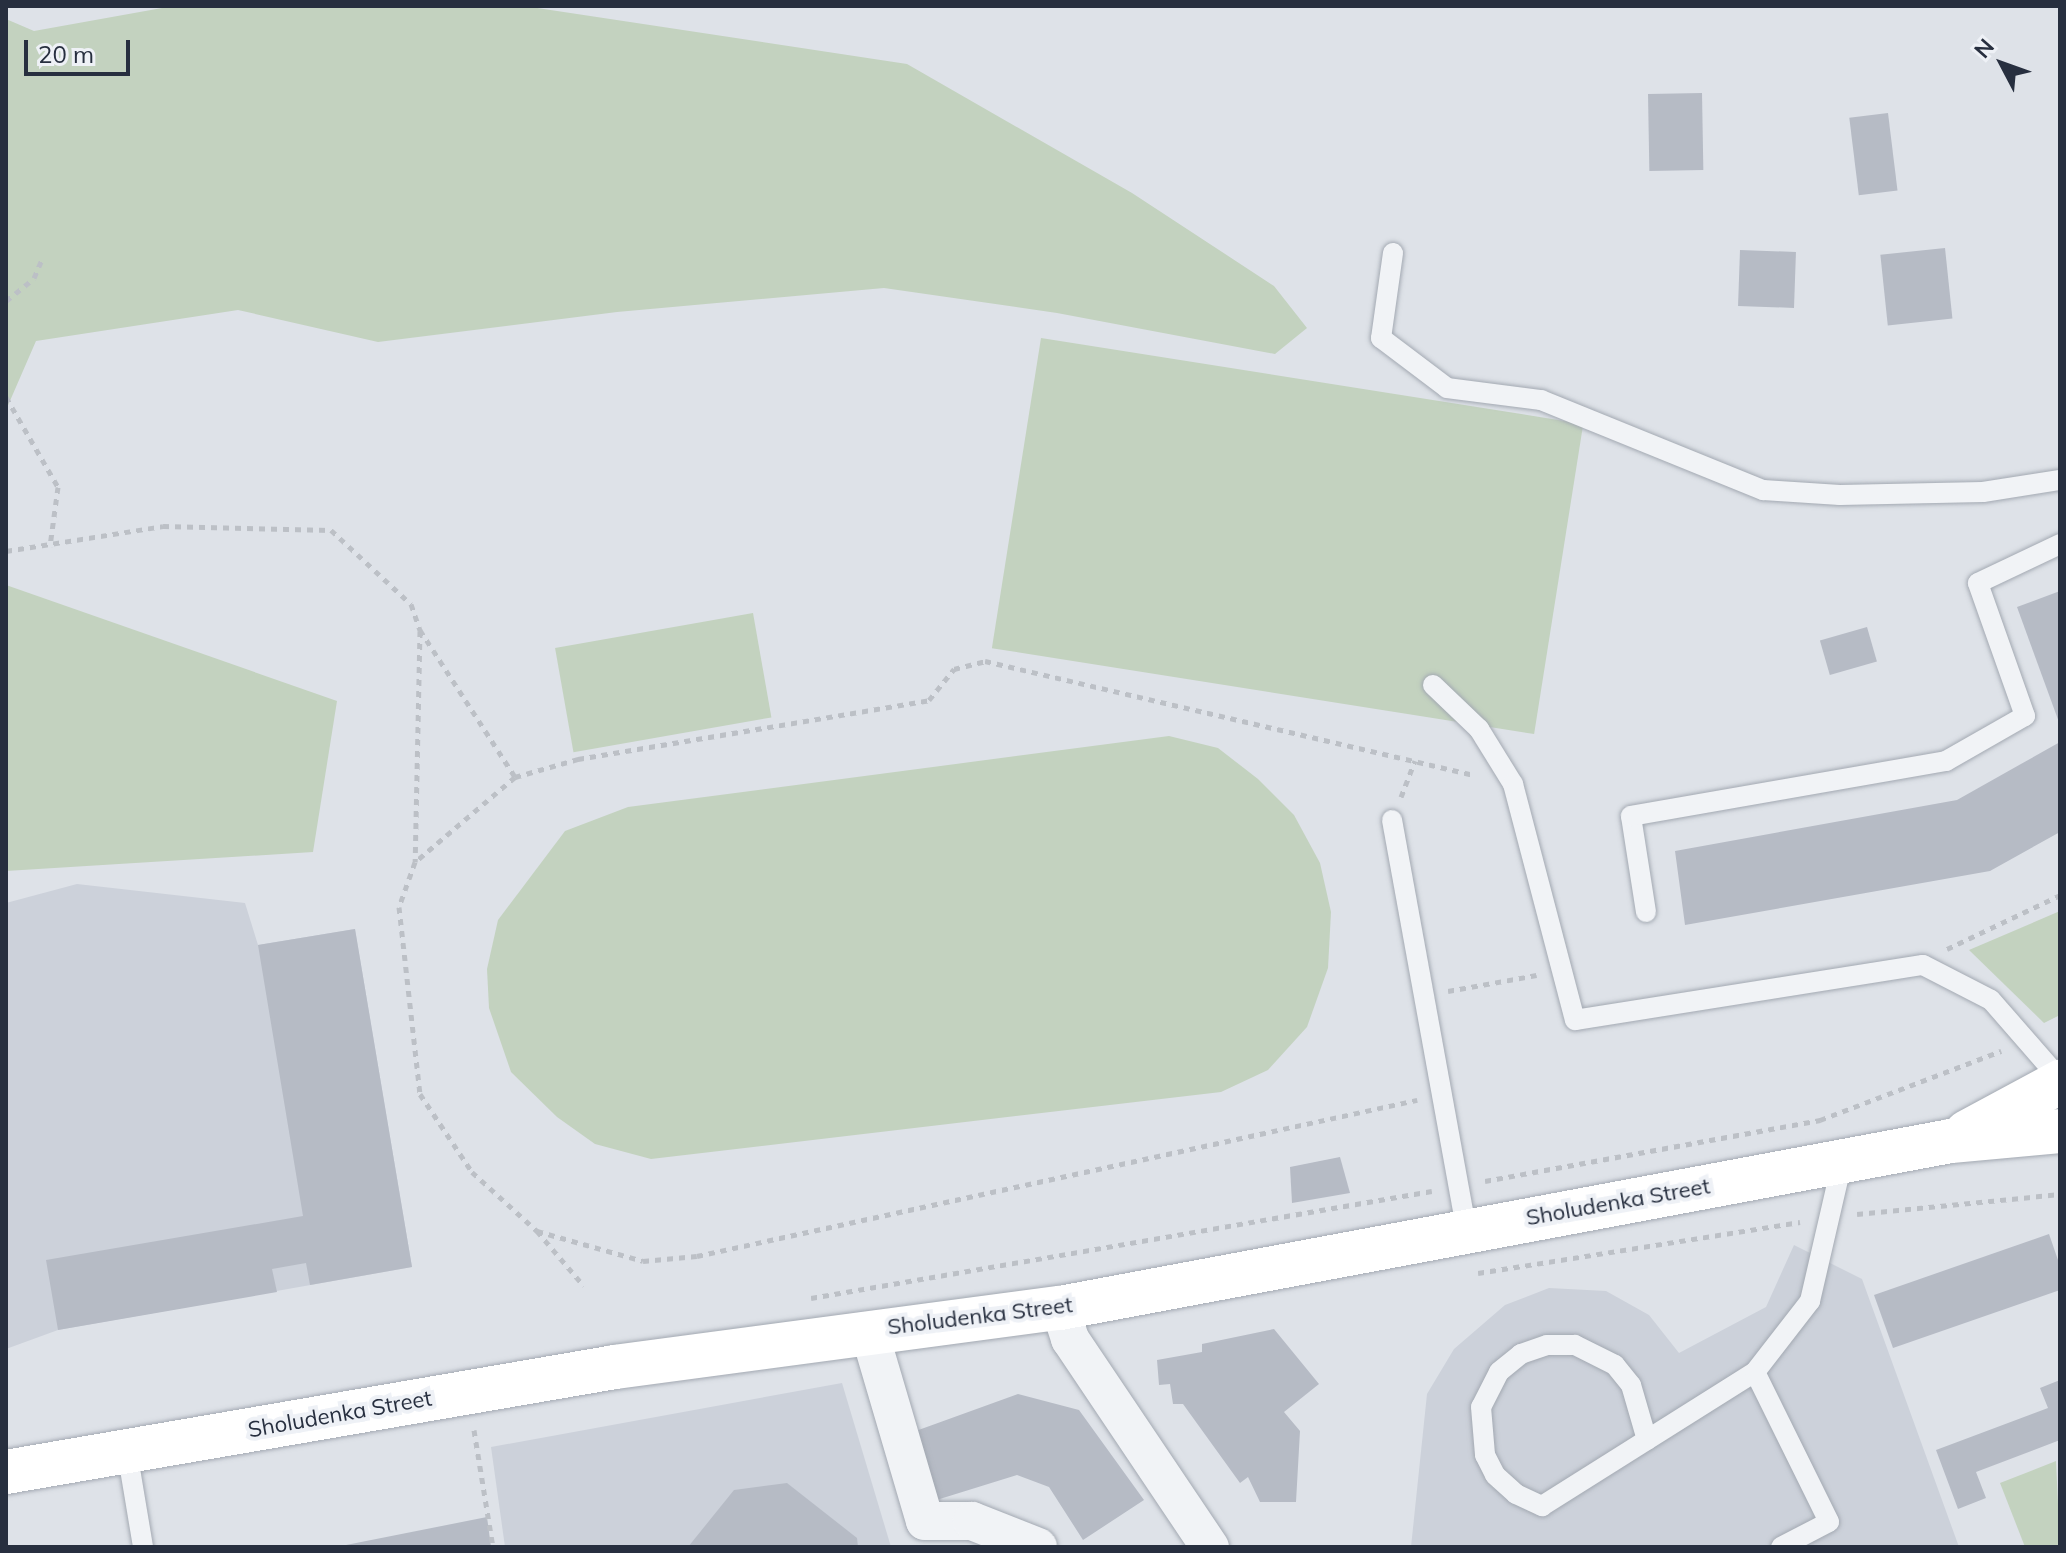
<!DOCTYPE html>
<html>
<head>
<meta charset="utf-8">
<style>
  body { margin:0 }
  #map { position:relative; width:2066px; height:1553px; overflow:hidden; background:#dee2e8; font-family:Mulish,sans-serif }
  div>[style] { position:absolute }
  .built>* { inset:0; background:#ccd1da }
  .green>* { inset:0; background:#c3d2bf; transform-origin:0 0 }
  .building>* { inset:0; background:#b6bbc5; transform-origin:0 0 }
  .path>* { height:5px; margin-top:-2.5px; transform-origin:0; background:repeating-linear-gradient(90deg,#bcc0c6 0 6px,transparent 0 12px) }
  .roads { filter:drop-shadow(0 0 2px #a3a9b2) drop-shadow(0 0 2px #a3a9b2) }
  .lane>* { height:20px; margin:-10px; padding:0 10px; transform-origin:10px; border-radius:10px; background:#f1f3f6 }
  .street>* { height:38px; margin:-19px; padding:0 19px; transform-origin:19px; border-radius:19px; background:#f1f3f6 }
  .secondary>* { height:44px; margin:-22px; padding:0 22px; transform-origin:22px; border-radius:22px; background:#fff }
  span { translate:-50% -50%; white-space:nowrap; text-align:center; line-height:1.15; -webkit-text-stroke:8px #eef1f6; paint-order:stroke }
  .street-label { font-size:22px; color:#272f3f }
  .frame { position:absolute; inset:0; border:8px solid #272f3f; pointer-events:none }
  .north { position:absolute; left:1962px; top:24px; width:80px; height:80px; -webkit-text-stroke:6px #eef1f6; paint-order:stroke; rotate:311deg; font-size:22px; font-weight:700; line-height:32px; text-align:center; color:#272f3f }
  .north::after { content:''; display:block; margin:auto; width:28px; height:36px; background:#272f3f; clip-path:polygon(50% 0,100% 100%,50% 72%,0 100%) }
  .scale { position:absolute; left:24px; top:40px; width:106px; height:36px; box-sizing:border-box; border:4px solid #272f3f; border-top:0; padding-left:10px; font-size:24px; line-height:28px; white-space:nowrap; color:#272f3f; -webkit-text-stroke:6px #eef1f6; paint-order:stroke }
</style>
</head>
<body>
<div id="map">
  <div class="built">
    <i style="clip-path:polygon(77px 884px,245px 903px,258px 945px,355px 929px,412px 1267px,58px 1330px,6px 1349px,6px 903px)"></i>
    <i style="clip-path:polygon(1794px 1245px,1862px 1279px,1959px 1547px,1411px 1547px,1427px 1394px,1454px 1349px,1505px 1305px,1549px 1288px,1606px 1291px,1649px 1315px,1679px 1353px,1766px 1307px)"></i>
    <i style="clip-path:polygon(842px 1383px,891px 1547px,505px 1547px,491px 1447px)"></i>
  </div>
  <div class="green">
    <i style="clip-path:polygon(524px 6px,907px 64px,1132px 193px,1274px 286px,1307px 328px,1275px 354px,1057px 313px,884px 288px,617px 312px,378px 342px,238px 310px,36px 341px,6px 410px,6px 19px,34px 31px,162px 8px)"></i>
    <i style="left:1041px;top:338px;width:549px;height:314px;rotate:9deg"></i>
    <i style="clip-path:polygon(6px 585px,337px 701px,313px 852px,6px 871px)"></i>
    <i style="left:753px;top:613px;width:106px;height:201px;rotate:80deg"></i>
    <i style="clip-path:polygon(1169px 736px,1218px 748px,1258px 779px,1294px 815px,1320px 863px,1331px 912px,1328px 968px,1307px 1027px,1268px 1070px,1221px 1092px,651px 1159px,595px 1144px,557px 1117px,511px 1072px,489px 1008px,487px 969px,498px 920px,565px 831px,628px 807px)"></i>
    <i style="clip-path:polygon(2060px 911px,2060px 1015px,2044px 1023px,1969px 950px)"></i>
    <i style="clip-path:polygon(2056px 1461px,2060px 1547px,2025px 1547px,2000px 1483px)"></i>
  </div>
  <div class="building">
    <i style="left:1702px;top:93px;width:77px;height:54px;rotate:89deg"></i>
    <i style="left:1888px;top:113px;width:78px;height:39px;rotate:83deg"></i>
    <i style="left:1945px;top:248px;width:71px;height:65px;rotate:84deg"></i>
    <i style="left:1740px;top:250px;width:56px;height:56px;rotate:2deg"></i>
    <i style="clip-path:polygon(2060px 591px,2060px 725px,2017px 607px)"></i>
    <i style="left:1867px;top:627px;width:36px;height:49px;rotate:74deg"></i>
    <i style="clip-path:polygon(2060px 742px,2060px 832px,1990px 871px,1685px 925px,1675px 851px,1957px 800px)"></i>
    <i style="clip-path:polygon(355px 929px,412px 1267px,310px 1285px,306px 1263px,272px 1269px,277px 1292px,58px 1330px,46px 1260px,303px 1216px,258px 945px)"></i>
    <i style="clip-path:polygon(1340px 1157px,1350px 1193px,1292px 1203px,1290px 1167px)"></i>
    <i style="clip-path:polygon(2049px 1234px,2060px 1266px,2060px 1290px,1893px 1348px,1874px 1295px)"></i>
    <i style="clip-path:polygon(1274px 1329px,1319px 1384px,1284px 1412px,1300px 1431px,1296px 1502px,1260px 1502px,1248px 1477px,1240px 1483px,1183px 1404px,1173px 1404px,1170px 1384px,1159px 1385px,1157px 1360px,1202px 1352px,1202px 1344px)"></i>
    <i style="clip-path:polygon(2060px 1380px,2060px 1440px,1976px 1472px,1986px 1498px,1958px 1509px,1936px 1450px,2048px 1408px,2040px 1388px)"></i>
    <i style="clip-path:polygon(1018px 1394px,1079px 1410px,1144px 1500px,1083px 1540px,1049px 1487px,1017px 1475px,930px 1502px,913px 1432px)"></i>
    <i style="clip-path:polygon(787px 1483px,857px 1538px,858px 1547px,688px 1547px,734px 1490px)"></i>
    <i style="clip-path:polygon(487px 1517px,491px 1547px,341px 1547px,341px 1546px)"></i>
  </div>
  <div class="path">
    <i style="left:6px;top:301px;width:36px;rotate:-39deg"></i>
    <i style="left:34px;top:278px;width:21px;rotate:-67deg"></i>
    <i style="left:6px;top:397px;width:104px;rotate:60deg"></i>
    <i style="left:58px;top:487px;width:60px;rotate:97.7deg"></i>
    <i style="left:6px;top:551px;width:159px;rotate:-9deg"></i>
    <i style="left:163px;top:526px;width:168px;rotate:1.4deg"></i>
    <i style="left:331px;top:530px;width:109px;rotate:42.8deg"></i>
    <i style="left:411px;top:604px;width:28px;rotate:71deg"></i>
    <i style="left:420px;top:630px;width:175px;rotate:57.1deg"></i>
    <i style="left:515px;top:777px;width:131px;rotate:139.6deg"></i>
    <i style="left:420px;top:631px;width:231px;rotate:91.2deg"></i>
    <i style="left:415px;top:862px;width:48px;rotate:109.6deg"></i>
    <i style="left:399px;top:907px;width:188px;rotate:83.6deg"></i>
    <i style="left:420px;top:1094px;width:94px;rotate:56.3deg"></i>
    <i style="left:472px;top:1172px;width:88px;rotate:42.2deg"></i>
    <i style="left:537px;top:1231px;width:72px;rotate:49.5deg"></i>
    <i style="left:515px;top:777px;width:66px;rotate:-15.9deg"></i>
    <i style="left:578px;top:759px;width:356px;rotate:-9.5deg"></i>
    <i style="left:929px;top:700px;width:40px;rotate:-51deg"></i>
    <i style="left:954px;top:669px;width:32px;rotate:-14deg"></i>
    <i style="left:985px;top:661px;width:502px;rotate:13.12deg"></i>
    <i style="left:1401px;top:797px;width:39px;rotate:-69deg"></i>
    <i style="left:1947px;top:949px;width:125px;rotate:-25.5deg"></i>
    <i style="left:1448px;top:991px;width:90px;rotate:-10.2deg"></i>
    <i style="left:1485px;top:1181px;width:341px;rotate:-10.3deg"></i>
    <i style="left:1820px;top:1120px;width:194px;rotate:-20.9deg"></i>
    <i style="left:1857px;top:1214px;width:204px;rotate:-5.6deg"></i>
    <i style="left:537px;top:1231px;width:110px;rotate:15.8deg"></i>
    <i style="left:643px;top:1261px;width:54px;rotate:-5.3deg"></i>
    <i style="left:697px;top:1256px;width:737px;rotate:-12.23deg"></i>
    <i style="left:1478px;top:1273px;width:326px;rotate:-9deg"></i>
    <i style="left:811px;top:1298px;width:630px;rotate:-9.78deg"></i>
    <i style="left:474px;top:1430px;width:119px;rotate:80.8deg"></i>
  </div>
  <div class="roads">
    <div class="lane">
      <i style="left:1393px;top:253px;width:86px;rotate:98deg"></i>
      <i style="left:1381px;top:338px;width:83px;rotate:37.1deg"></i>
      <i style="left:1447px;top:388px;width:95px;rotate:7.3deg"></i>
      <i style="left:1541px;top:400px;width:240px;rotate:22.1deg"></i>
      <i style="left:1763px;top:490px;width:77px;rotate:3.7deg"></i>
      <i style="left:1840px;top:495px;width:143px;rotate:-1.2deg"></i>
      <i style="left:1983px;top:492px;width:78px;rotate:-8.9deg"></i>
      <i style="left:1433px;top:685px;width:64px;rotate:43.7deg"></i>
      <i style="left:1479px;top:729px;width:65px;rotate:58.3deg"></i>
      <i style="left:1513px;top:784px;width:244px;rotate:75.3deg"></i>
      <i style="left:1575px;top:1020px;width:352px;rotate:-9deg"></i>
      <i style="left:1923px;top:965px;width:76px;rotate:27.2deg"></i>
      <i style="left:1991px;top:1000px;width:105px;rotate:48.9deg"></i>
      <i style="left:1392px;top:820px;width:415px;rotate:79.7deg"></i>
      <i style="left:1646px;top:912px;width:97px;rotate:-98.9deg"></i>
      <i style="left:1631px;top:816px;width:320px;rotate:-9.9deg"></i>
      <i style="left:1946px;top:761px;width:91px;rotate:-29.7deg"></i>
      <i style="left:2025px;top:716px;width:141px;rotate:-109.5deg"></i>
      <i style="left:1978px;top:583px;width:91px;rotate:-25.4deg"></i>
      <i style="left:1755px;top:1372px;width:90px;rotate:-52.2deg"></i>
      <i style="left:1810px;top:1301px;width:143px;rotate:-77deg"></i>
      <i style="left:1647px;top:1440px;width:57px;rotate:-106.2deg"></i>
      <i style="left:1631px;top:1385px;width:26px;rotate:-129deg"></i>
      <i style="left:1615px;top:1365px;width:45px;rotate:-153.4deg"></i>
      <i style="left:1575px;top:1345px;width:28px;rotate:180deg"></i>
      <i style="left:1547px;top:1345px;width:28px;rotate:161deg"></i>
      <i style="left:1521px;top:1354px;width:28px;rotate:141deg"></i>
      <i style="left:1499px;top:1372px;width:39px;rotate:117deg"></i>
      <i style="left:1481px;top:1407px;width:48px;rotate:85.2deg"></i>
      <i style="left:1485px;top:1455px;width:22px;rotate:63deg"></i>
      <i style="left:1495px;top:1475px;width:28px;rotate:42deg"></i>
      <i style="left:1516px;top:1494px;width:29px;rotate:25deg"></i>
      <i style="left:1542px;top:1506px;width:252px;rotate:-32.2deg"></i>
      <i style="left:1755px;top:1372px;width:167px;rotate:63.7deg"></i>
      <i style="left:1829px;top:1522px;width:54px;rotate:152.5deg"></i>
      <i style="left:127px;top:1451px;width:97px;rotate:80.5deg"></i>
    </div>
    <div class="street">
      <i style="left:1060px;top:1308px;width:33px;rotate:72deg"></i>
      <i style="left:1070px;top:1339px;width:251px;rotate:56.1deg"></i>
      <i style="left:869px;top:1331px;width:198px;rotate:73.6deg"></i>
      <i style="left:925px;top:1521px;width:47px"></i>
      <i style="left:972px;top:1521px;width:71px;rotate:21.5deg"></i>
    </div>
    <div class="secondary">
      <i style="left:1967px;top:1132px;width:106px;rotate:-28.3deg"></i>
      <i style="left:6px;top:1472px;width:618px;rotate:-9.78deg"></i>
      <i style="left:615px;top:1367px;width:449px;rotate:-7.6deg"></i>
      <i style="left:1060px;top:1308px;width:907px;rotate:-10.62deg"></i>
      <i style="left:1951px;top:1141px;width:109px;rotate:-5.2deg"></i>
    </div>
  </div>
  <div class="street-label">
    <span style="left:1618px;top:1202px;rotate:-10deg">Sholudenka Street</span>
    <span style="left:980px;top:1316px;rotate:-7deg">Sholudenka Street</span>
    <span style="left:340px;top:1414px;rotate:-10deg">Sholudenka Street</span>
  </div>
  <div class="frame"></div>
  <div class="north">N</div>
  <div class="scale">20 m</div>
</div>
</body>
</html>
